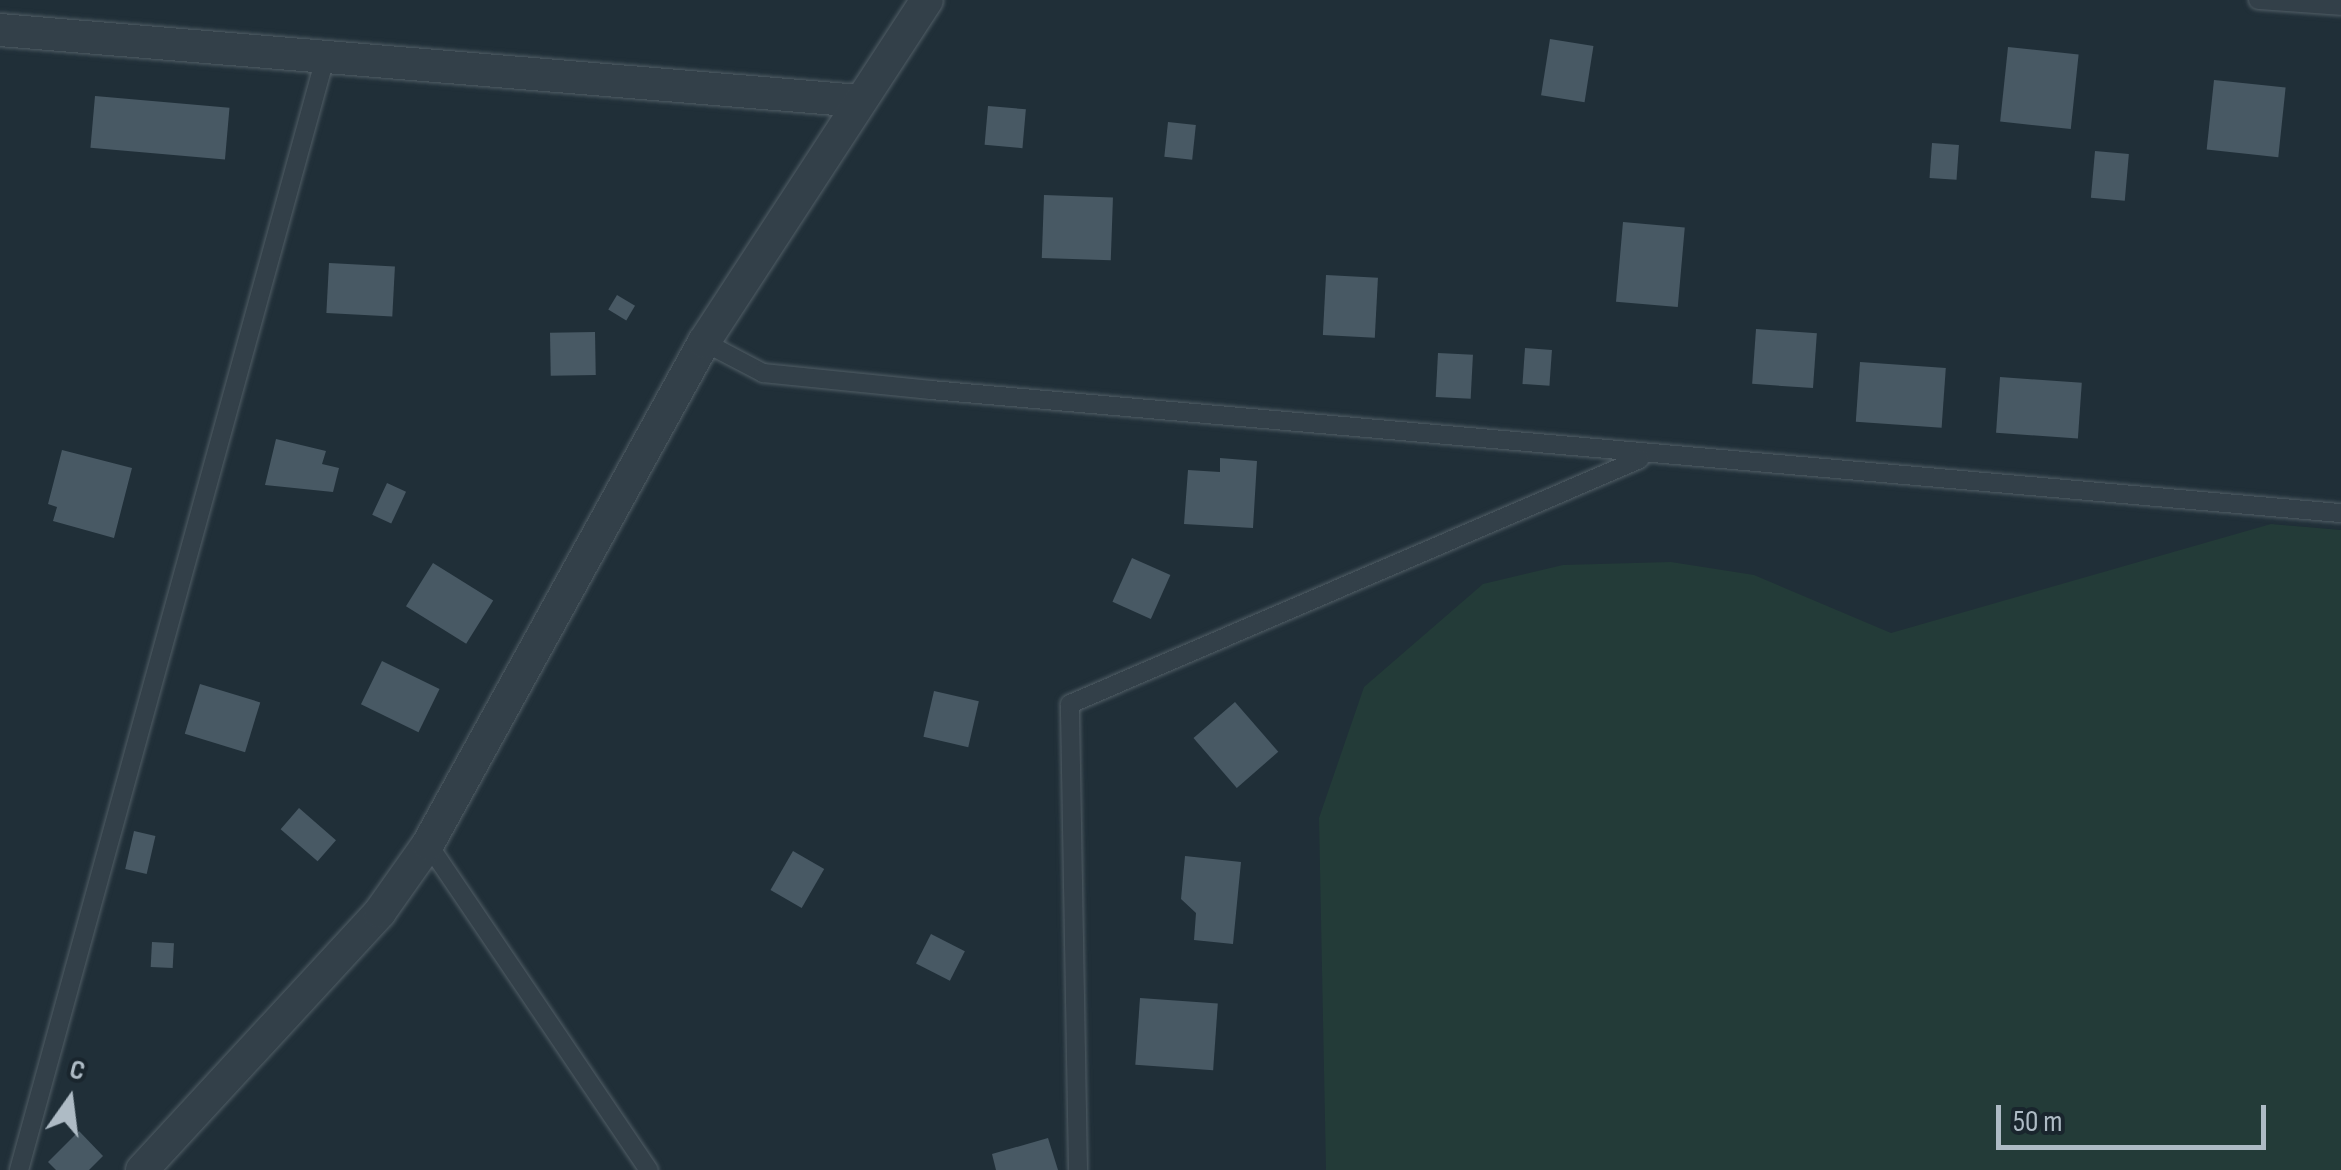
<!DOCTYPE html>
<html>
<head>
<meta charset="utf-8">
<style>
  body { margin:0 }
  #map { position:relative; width:2341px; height:1170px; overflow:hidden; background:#202f38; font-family:"Sofia Sans Condensed",sans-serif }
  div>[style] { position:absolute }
  .green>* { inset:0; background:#233b38 }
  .building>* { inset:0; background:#485964; transform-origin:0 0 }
  .roads { filter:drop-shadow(0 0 2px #515e66) drop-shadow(0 0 2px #515e66) }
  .lane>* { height:18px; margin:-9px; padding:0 9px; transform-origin:9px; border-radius:9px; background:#334049 }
  .street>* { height:32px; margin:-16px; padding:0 16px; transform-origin:16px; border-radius:16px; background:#334049 }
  span { translate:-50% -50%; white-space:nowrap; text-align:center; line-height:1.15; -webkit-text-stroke:9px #19252d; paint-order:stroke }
  .north { position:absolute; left:20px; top:1050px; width:100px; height:100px; -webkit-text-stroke:8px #19252d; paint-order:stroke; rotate:14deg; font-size:28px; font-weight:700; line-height:40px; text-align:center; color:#aebbc5 }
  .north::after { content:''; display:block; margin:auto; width:35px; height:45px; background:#aebbc5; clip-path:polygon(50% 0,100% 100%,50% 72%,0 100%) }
  .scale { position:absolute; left:1996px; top:1105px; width:270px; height:45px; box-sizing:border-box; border:5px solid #aebbc5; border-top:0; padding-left:12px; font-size:30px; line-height:35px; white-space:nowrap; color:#aebbc5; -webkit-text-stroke:8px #19252d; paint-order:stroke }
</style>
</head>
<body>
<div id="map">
  <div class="green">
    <i style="clip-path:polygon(2271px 524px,2341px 530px,2341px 1170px,1326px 1170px,1319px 818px,1364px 687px,1483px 584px,1563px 565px,1671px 562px,1754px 575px,1891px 633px)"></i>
  </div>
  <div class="building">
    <i style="left:1550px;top:39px;width:44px;height:57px;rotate:9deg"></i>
    <i style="left:2008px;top:47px;width:71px;height:75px;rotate:6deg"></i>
    <i style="left:2214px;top:80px;width:72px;height:70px;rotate:6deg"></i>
    <i style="left:95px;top:96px;width:135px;height:52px;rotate:5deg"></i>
    <i style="left:988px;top:106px;width:38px;height:39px;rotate:5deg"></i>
    <i style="left:1168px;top:122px;width:28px;height:35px;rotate:6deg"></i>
    <i style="left:1932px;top:143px;width:27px;height:35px;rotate:4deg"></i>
    <i style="left:2095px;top:151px;width:34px;height:47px;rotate:5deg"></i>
    <i style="left:1044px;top:195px;width:69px;height:63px;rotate:2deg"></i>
    <i style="left:1623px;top:222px;width:62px;height:80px;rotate:5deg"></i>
    <i style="left:329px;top:263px;width:66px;height:50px;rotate:3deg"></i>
    <i style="left:1326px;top:275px;width:52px;height:60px;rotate:3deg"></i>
    <i style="left:617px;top:295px;width:21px;height:17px;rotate:31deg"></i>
    <i style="left:1756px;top:329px;width:61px;height:55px;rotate:4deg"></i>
    <i style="left:595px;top:332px;width:43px;height:45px;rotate:89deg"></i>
    <i style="left:1525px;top:348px;width:27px;height:36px;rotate:4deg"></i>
    <i style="left:1438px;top:353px;width:35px;height:44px;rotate:3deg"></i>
    <i style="left:1860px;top:362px;width:86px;height:60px;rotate:4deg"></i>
    <i style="left:2000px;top:377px;width:82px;height:56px;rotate:4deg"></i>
    <i style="clip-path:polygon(276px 439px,326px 451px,322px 464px,339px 468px,333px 492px,265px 485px)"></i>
    <i style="clip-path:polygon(62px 450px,132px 468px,114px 538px,53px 521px,57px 507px,48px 504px)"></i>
    <i style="clip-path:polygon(1220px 458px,1257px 461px,1253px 528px,1184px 524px,1188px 470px,1220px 472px)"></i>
    <i style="left:387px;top:483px;width:21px;height:35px;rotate:25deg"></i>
    <i style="left:1132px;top:558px;width:42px;height:48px;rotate:24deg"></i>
    <i style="left:433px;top:563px;width:71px;height:51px;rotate:32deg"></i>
    <i style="left:382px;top:661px;width:64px;height:48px;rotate:26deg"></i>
    <i style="left:200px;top:684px;width:63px;height:52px;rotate:17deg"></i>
    <i style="left:934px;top:691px;width:46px;height:47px;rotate:13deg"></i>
    <i style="left:1235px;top:702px;width:66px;height:55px;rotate:49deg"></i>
    <i style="left:299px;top:808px;width:49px;height:28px;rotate:41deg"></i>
    <i style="left:134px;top:831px;width:22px;height:39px;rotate:13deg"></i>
    <i style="left:793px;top:851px;width:36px;height:45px;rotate:30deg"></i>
    <i style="clip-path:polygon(1185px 856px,1241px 862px,1233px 944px,1194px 940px,1196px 913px,1181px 899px)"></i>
    <i style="left:931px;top:934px;width:38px;height:33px;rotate:27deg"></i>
    <i style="left:152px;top:942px;width:22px;height:25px;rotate:3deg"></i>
    <i style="left:1140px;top:998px;width:78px;height:67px;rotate:4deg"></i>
    <i style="clip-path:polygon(79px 1131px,103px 1156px,89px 1170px,56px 1170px,48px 1162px)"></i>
    <i style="clip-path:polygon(1048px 1138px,1058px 1170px,996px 1170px,992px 1154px)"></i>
  </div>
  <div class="roads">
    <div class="lane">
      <i style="left:2258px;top:0;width:83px;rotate:4.1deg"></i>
      <i style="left:704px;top:342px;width:67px;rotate:27.7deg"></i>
      <i style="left:763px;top:373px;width:169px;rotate:5.8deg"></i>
      <i style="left:931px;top:390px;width:1415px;rotate:4.99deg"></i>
      <i style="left:428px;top:844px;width:394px;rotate:55.9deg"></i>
      <i style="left:19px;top:1170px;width:1153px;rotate:-74.61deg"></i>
      <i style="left:1078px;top:1170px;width:466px;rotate:-91deg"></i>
      <i style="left:1070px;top:704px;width:620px;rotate:-23.26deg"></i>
    </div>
    <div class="street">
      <i style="left:0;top:30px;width:862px;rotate:4.72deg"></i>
      <i style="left:142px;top:1170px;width:351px;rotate:-47.3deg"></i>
      <i style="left:380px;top:912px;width:83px;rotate:-54.8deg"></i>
      <i style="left:428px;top:844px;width:573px;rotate:-61.2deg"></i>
      <i style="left:704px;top:342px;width:408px;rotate:-56.9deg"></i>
    </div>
  </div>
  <div class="north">С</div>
  <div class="scale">50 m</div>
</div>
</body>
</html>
